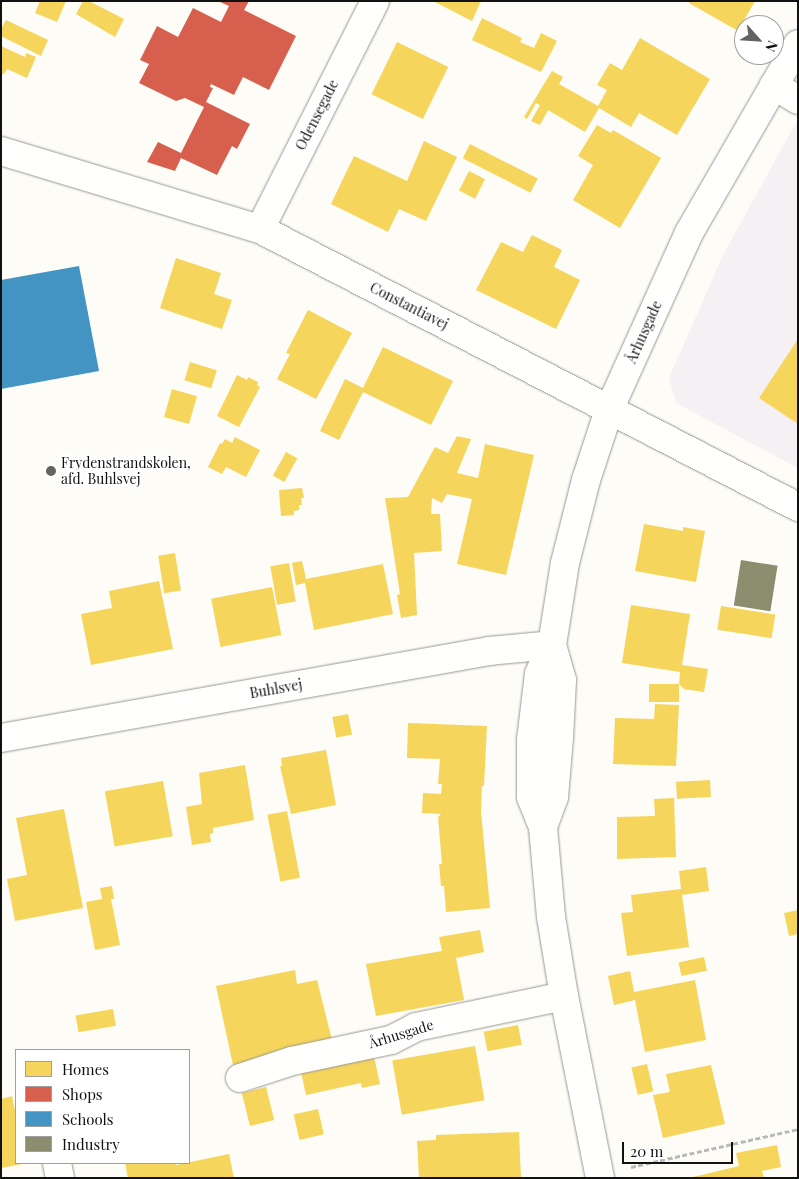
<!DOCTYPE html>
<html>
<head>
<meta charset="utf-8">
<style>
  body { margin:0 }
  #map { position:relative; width:799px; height:1179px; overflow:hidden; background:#fdfcf7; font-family:"Playfair Display",serif }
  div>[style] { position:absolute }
  .industrial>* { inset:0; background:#f5f0f3 }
  .homes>* { inset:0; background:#f6d55c; transform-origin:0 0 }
  .shops>* { inset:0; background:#d6604d }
  .schools>* { inset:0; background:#4393c3 }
  .industry>* { inset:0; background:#8c8c6e; transform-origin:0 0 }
  .path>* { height:3px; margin-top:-1.5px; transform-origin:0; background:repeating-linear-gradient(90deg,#b9b9b8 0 5px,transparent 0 7.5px) }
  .roads { filter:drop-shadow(0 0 1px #979795) drop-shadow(0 0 1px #979795) }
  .minor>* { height:28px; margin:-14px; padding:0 14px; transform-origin:14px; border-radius:14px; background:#fffffe }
  .dots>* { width:14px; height:14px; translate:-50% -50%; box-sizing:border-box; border:2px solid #fff; border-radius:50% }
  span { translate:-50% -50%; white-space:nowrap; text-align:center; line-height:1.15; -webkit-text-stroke:5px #fff; paint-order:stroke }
  .street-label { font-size:14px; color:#111 }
  .poi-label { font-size:14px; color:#111 }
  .left { translate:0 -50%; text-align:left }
  .frame { position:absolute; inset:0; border:2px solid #111; pointer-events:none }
  .legend { position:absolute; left:15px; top:1049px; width:175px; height:115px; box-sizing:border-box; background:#fff; border:1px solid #a0a0a0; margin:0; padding:6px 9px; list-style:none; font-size:15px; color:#111 }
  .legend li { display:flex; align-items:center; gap:10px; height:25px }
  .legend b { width:25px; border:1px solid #a0a0a0 }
  .north { position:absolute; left:734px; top:15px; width:50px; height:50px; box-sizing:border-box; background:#fff; border:1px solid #a0a0a0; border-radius:50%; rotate:116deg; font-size:14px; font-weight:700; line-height:20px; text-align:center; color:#111 }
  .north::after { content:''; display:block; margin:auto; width:18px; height:22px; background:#646362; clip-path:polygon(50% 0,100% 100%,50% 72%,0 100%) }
  .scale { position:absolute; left:622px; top:1142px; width:111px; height:22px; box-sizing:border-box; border:2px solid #111; border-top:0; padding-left:6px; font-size:15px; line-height:18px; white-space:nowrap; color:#111; -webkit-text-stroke:4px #fff; paint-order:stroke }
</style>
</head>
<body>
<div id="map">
  <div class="industrial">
    <i style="clip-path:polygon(798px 119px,798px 468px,676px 403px,669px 378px,723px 255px)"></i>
  </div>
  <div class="homes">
    <i style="clip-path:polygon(40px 1px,66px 1px,57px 22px,35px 13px)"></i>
    <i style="clip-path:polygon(83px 1px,89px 1px,124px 19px,115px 37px,76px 14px)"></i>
    <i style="clip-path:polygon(433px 1px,481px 1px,472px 21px)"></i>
    <i style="clip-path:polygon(690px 1px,755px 1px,738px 31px,689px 3px)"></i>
    <i style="clip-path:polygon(482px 18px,522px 38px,520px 42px,534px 48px,541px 33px,557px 41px,541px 72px,472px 40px)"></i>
    <i style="clip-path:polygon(6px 20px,48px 40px,41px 56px,1px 36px,1px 29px)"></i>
    <i style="clip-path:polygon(640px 38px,710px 79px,677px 135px,639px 113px,631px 127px,599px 108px,585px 132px,548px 110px,540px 125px,531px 121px,540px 105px,536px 103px,527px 119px,524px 117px,552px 71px,563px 77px,559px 84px,598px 106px,607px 90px,597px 85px,610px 63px,622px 70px)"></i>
    <i style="left:397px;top:42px;width:57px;height:58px;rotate:26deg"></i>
    <i style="clip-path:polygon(1px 46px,25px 57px,26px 53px,36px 57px,27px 78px,7px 69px,4px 74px,1px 73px)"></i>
    <i style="clip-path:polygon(597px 125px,611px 133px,613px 130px,661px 158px,620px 228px,573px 200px,593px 165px,578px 156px)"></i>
    <i style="clip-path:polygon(424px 141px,457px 157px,426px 221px,399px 209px,388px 232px,331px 204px,354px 156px,407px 181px)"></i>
    <i style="left:470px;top:144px;width:76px;height:16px;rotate:27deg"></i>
    <i style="left:469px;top:171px;width:18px;height:22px;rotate:27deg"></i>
    <i style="clip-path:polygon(532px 235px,562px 250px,554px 267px,580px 280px,556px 329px,476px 290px,501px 242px,523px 252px)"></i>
    <i style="clip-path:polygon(176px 258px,221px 273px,214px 294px,232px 300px,222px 329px,160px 308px)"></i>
    <i style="clip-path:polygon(308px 310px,352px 333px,316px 399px,277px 379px,290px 354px,286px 353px)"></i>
    <i style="clip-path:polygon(798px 339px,798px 424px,759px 398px)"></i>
    <i style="clip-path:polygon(383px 347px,453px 381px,431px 425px,363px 392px,339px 440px,320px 431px,345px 379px,363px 388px)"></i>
    <i style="left:190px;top:362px;width:28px;height:19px;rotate:17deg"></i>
    <i style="clip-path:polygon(237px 375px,247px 380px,248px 377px,258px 382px,257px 385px,260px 387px,239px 427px,217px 416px)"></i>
    <i style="left:172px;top:389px;width:26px;height:29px;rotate:16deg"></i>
    <i style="clip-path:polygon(457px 436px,471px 439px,457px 473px,478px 478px,485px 444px,534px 455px,506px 575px,457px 564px,472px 499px,447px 494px,442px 503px,432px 498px,431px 514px,440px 514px,442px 551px,414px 553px,417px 615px,401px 618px,397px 595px,400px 594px,385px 498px,408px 497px,435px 447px,448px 453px)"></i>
    <i style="clip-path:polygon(235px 437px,260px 450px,246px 477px,226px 467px,222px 474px,208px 467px,220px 443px,222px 444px,225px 439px,232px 443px)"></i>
    <i style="left:286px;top:452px;width:13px;height:27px;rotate:29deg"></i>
    <i style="clip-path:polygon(302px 488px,304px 498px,301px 498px,302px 505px,299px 505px,299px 510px,294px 511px,294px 515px,281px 516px,279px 490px)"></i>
    <i style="clip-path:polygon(644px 524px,683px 531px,683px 527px,705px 531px,696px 582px,635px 571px)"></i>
    <i style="left:175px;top:553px;width:38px;height:17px;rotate:81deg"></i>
    <i style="clip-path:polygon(302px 561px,306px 579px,383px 564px,393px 614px,314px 630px,305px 583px,296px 585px,292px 563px)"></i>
    <i style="left:289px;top:563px;width:39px;height:19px;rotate:80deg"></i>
    <i style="clip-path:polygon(159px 581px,173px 649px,91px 665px,81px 614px,112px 608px,109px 591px)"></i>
    <i style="left:272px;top:587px;width:49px;height:62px;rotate:79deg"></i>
    <i style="clip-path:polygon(631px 605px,690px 614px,682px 665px,708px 669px,704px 692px,684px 689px,679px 684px,680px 672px,622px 663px)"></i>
    <i style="left:721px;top:606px;width:55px;height:24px;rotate:9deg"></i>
    <i style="left:679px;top:684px;width:18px;height:30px;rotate:90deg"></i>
    <i style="clip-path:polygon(655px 704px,679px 705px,676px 766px,613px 764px,615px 718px,654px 719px)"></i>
    <i style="left:348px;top:714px;width:21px;height:16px;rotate:79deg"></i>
    <i style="clip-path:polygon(408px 723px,487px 726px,484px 786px,482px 786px,481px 811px,490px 908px,446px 912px,444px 886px,441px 886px,439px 864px,442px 864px,438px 817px,441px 814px,422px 813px,423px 793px,441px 794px,442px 784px,438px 784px,440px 759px,407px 758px)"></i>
    <i style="clip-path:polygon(326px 750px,336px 805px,291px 814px,280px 766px,282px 766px,281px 758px)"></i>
    <i style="clip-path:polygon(245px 765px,254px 820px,213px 828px,213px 833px,210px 834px,211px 842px,192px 845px,186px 807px,202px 804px,199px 773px)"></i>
    <i style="left:710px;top:780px;width:17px;height:34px;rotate:87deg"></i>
    <i style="left:163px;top:781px;width:56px;height:59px;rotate:80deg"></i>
    <i style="clip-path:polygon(674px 798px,676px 857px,617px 859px,617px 817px,655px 816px,654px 799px)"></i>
    <i style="clip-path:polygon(64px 809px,83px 908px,15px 921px,7px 879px,27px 875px,16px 818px)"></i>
    <i style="left:287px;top:811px;width:68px;height:20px;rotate:79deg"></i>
    <i style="clip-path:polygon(706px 867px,709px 891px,682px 895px,689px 947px,627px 956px,621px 913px,633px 912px,631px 895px,681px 889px,679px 871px)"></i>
    <i style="clip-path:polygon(112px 886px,114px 899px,111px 899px,120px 945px,95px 950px,86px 902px,102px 899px,100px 888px)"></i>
    <i style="clip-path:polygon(798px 910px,798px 934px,789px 936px,784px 913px)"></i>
    <i style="clip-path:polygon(480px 930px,484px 952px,456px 958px,464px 1000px,376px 1016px,366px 964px,442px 951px,439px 937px)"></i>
    <i style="left:704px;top:957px;width:14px;height:26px;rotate:78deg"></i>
    <i style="clip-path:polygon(295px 970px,297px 984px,317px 980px,333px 1044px,233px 1065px,216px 986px)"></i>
    <i style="clip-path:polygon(630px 971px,634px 992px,695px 980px,706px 1040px,645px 1052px,635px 1000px,614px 1005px,608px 976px)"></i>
    <i style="left:113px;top:1009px;width:17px;height:38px;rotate:80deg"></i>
    <i style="left:518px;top:1025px;width:20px;height:35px;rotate:79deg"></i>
    <i style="left:475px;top:1046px;width:55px;height:84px;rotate:80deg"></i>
    <i style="clip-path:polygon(374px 1057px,380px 1084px,362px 1088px,361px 1083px,306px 1095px,301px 1072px)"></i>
    <i style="left:647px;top:1064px;width:28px;height:16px;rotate:77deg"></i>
    <i style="clip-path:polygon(711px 1065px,725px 1124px,663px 1138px,653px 1095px,670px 1092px,666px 1074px)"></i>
    <i style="left:266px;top:1087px;width:34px;height:25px;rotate:76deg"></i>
    <i style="clip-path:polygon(12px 1096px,16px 1115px,16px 1163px,22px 1164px,1px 1168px,1px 1099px)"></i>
    <i style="left:318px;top:1109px;width:26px;height:25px;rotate:77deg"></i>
    <i style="clip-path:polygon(519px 1132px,521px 1178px,419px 1178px,417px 1141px,436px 1140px,436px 1135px)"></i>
    <i style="clip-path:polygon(777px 1145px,781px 1167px,762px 1171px,764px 1178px,689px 1178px,739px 1166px,736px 1153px)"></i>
    <i style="clip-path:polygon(229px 1154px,234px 1178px,128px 1178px,125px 1163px,176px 1163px,176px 1165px)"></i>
  </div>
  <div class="shops">
    <i style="clip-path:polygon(218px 1px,249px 1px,244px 10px,296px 36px,269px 90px,243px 77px,234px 95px,211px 84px,210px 87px,213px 88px,206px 102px,250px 124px,237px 149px,232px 146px,217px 175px,181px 158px,175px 171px,147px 162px,158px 142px,181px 153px,204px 107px,185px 98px,176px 101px,139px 83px,149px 64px,140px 60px,157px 26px,178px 37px,193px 8px,221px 22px,229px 6px)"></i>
  </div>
  <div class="schools">
    <i style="clip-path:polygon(79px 266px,99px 371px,1px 389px,1px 280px)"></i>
  </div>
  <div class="industry">
    <i style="left:741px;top:560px;width:37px;height:46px;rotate:9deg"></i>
  </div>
  <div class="path">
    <i style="left:631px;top:1167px;width:171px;rotate:-12.8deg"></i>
  </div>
  <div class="roads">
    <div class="minor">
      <i style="left:774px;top:85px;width:28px;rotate:32deg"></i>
      <i style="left:1px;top:151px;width:270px;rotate:16.8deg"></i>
      <i style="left:260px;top:229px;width:606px;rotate:27.33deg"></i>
      <i style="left:260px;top:229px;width:255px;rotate:-63.2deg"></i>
      <i style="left:1px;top:738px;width:496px;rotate:-10.1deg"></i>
      <i style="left:489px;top:651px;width:63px;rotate:-5.4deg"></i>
      <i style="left:543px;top:827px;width:32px;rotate:-70deg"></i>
      <i style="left:554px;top:797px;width:59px;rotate:-85.2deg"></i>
      <i style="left:559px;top:738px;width:58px;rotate:-87deg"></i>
      <i style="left:562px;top:680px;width:36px;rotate:-106deg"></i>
      <i style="left:240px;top:1078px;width:55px;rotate:-18.1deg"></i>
      <i style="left:292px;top:1061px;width:101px;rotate:-12deg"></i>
      <i style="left:391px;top:1040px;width:28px;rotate:-27deg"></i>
      <i style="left:416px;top:1027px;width:151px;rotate:-11.8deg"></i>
      <i style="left:57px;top:1163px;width:15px;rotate:79deg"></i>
      <i style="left:600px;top:1178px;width:186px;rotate:-101.2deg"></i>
      <i style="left:564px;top:996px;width:80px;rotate:-99.3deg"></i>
      <i style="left:551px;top:917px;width:90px;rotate:-95.1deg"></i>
      <i style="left:543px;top:827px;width:32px;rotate:-112deg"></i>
      <i style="left:531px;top:797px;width:57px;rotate:-90deg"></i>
      <i style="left:531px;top:740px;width:66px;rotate:-83.1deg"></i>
      <i style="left:539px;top:674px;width:32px;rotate:-66deg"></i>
      <i style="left:552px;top:645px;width:83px;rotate:-81deg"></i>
      <i style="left:565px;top:563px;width:86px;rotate:-75.8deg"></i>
      <i style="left:586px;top:480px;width:74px;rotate:-71.8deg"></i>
      <i style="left:609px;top:410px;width:194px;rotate:-65.7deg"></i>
      <i style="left:689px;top:233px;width:218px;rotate:-60deg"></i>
    </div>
  </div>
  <div class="dots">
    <i style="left:51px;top:471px;background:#646362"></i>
  </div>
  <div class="street-label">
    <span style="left:317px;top:115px;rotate:-63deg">Odensegade</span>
    <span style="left:409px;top:306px;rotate:27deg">Constantiavej</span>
    <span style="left:644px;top:332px;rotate:-66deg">Århusgade</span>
    <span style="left:276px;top:689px;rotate:-10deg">Buhlsvej</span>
    <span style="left:401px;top:1034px;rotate:-17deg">Århusgade</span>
  </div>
  <div class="poi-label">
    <span class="left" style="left:61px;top:471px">Frydenstrandskolen,<br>afd. Buhlsvej</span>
  </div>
  <div class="frame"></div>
  <ul class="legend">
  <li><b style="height:14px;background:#f6d55c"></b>Homes</li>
  <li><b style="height:14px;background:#d6604d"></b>Shops</li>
  <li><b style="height:14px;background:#4393c3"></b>Schools</li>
  <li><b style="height:14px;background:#8c8c6e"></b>Industry</li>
  </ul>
  <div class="north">N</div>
  <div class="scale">20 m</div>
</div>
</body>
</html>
